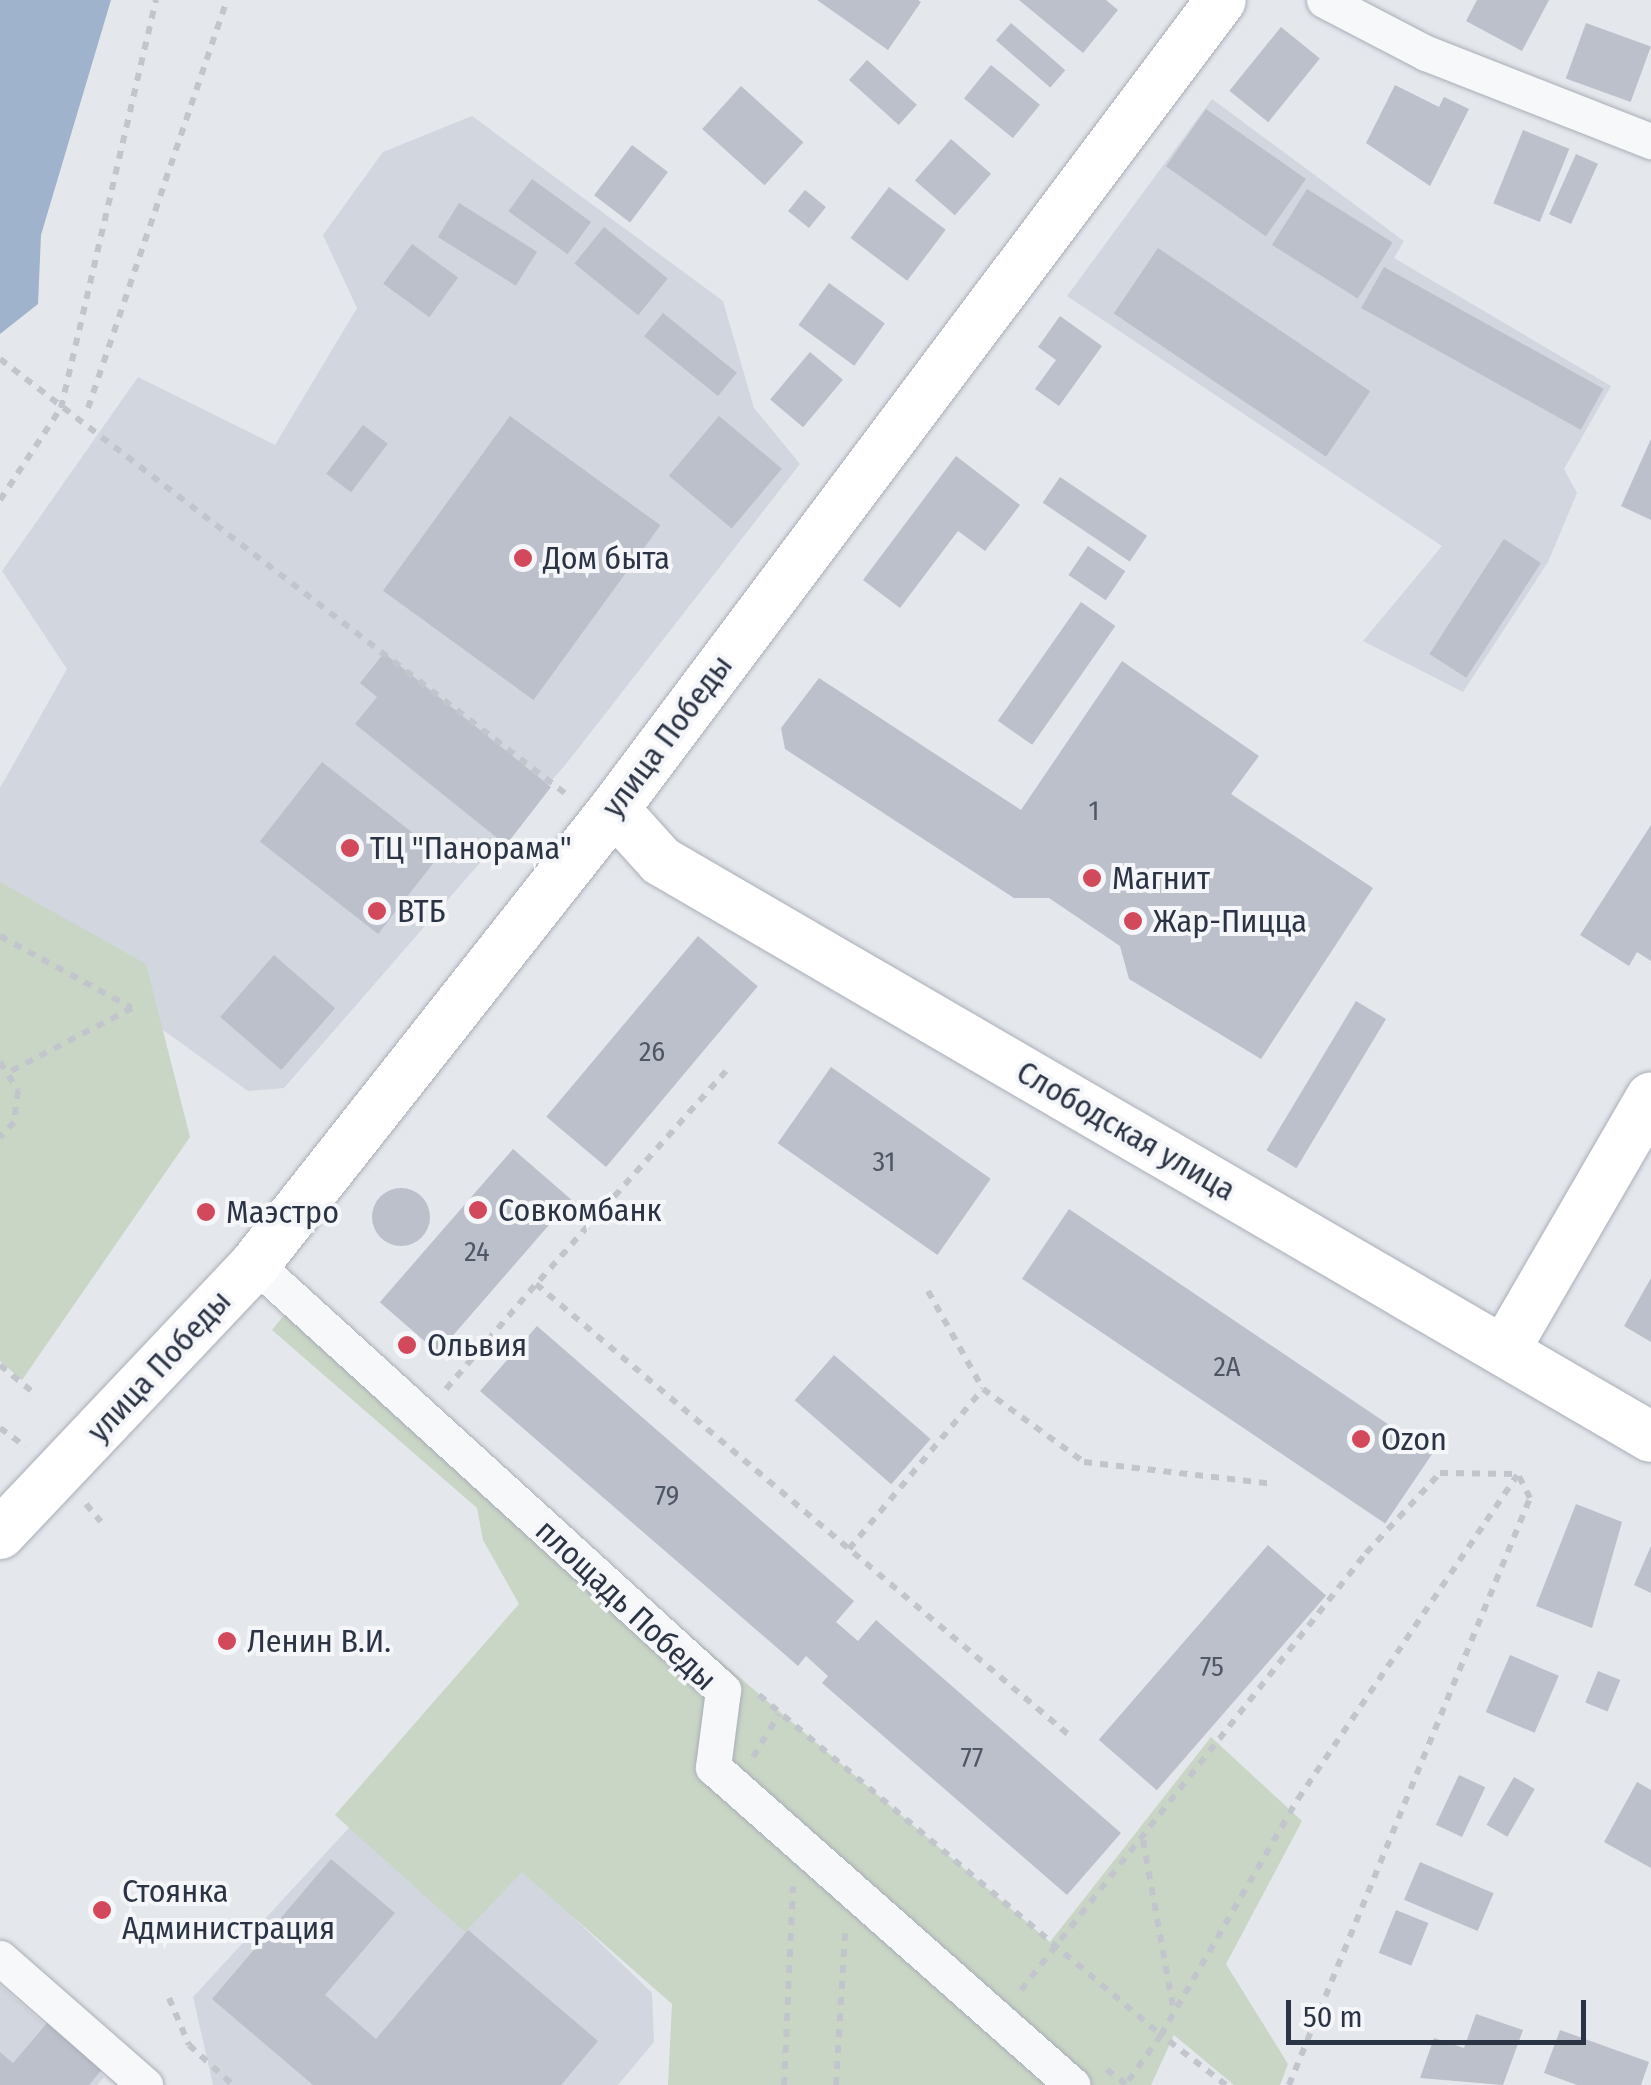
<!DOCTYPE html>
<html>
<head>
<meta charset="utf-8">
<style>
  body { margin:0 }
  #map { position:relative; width:1651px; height:2085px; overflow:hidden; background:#e4e7ec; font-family:"Fira Sans Condensed",sans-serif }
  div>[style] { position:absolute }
  .built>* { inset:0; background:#d2d6de }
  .green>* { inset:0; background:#c9d6c5 }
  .water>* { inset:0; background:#9fb4cc }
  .building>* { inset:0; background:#bbc0ca; transform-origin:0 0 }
  .round { border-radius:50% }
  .path>* { height:6px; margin-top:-3px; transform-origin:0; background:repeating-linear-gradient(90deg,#c2c5cb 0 8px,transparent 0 16px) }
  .roads { filter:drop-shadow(0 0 2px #a9aeb7) drop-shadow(0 0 2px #a9aeb7) }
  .street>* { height:35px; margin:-17.5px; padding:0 17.5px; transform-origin:17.5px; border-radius:17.5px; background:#f7f8fa }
  .secondary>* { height:50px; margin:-25px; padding:0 25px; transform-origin:25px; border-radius:25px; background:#fff }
  .dots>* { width:28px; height:28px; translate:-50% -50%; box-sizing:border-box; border:5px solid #f4f6f9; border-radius:50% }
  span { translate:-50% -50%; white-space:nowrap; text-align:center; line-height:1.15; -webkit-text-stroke:8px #f4f6f9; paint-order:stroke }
  .number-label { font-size:28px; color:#4f5766 }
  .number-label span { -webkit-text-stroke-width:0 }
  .poi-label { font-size:32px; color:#2b3445 }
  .left { translate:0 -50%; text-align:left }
  .street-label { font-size:32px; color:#2b3445 }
  .scale { position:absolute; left:1286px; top:2000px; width:300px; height:45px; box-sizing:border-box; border:5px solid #2b3445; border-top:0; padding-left:12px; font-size:30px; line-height:35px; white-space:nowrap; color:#2b3445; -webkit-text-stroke:8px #f4f6f9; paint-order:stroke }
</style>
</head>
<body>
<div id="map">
  <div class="built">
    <i style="clip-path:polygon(1212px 99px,1404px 241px,1394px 258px,1611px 386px,1564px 469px,1577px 493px,1548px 562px,1463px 692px,1363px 641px,1442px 546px,1067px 296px)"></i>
    <i style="clip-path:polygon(472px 116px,723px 301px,754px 408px,800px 464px,566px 764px,284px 1088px,248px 1091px,0 913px,0 788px,67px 669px,2px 571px,138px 377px,275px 445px,357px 308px,323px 235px,383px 152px)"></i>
    <i style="clip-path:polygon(436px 1785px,652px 1993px,654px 2042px,618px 2085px,213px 2085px,193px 1997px,382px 1792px)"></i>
    <i style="clip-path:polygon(0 1985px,104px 2077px,97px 2085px,0 2085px)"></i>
  </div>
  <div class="green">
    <i style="clip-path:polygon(0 882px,146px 964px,190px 1137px,22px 1380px,0 1361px)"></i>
    <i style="clip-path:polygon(285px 1314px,317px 1317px,1050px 1942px,1211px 1737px,1302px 1821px,1226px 1964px,1288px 2064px,1280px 2085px,1234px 2085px,1174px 2035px,1151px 2085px,668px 2085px,672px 2004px,522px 1872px,465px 1932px,335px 1815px,519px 1604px,483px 1540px,477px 1508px,272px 1330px)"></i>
  </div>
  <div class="water">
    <i style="clip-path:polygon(0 0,111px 0,41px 235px,38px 304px,0 334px)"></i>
  </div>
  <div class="building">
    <i style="clip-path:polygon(817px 0,918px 0,921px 2px,888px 50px)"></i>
    <i style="clip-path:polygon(1019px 0,1106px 0,1118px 10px,1083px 53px)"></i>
    <i style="clip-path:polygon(1477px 0,1549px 0,1522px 51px,1466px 21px)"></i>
    <i style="left:1011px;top:23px;width:72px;height:23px;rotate:41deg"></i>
    <i style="left:1586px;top:23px;width:69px;height:59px;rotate:20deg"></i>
    <i style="left:1281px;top:27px;width:50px;height:82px;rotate:39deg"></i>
    <i style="left:867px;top:60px;width:67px;height:27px;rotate:42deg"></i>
    <i style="left:991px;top:65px;width:63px;height:43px;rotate:39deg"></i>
    <i style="clip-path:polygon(1395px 85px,1439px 107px,1444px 97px,1469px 109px,1430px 186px,1366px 143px)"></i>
    <i style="left:741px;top:86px;width:84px;height:58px;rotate:42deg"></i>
    <i style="left:1206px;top:109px;width:122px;height:70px;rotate:35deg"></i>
    <i style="left:1523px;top:130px;width:50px;height:79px;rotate:22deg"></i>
    <i style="left:951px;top:139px;width:53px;height:55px;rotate:41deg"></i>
    <i style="left:632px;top:145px;width:45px;height:63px;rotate:37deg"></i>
    <i style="left:1576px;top:154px;width:24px;height:66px;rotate:24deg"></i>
    <i style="left:532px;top:179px;width:73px;height:40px;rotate:36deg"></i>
    <i style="left:889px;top:187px;width:71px;height:64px;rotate:37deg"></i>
    <i style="left:1307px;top:189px;width:101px;height:66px;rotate:32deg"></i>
    <i style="left:805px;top:190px;width:27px;height:27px;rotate:39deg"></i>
    <i style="left:459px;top:203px;width:92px;height:40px;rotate:32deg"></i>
    <i style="left:604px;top:227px;width:82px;height:47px;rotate:39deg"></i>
    <i style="left:412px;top:244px;width:57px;height:49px;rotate:36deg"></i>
    <i style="left:1158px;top:248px;width:256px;height:79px;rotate:34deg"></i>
    <i style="left:1384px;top:267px;width:251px;height:47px;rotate:29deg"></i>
    <i style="left:829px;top:283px;width:69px;height:52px;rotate:36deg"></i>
    <i style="left:663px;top:313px;width:95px;height:30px;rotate:39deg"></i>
    <i style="clip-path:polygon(1060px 316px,1102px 346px,1059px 406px,1035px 389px,1056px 360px,1038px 347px)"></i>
    <i style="left:810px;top:352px;width:43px;height:62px;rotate:40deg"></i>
    <i style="left:510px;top:416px;width:186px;height:216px;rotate:36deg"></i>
    <i style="left:719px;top:416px;width:82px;height:78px;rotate:40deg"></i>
    <i style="left:363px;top:425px;width:31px;height:61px;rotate:37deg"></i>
    <i style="clip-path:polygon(1651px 439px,1651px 520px,1621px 506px)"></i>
    <i style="clip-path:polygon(956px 456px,1020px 505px,985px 551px,958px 531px,900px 608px,863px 580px)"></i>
    <i style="left:1060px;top:477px;width:105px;height:31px;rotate:34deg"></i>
    <i style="left:1504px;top:539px;width:44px;height:137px;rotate:33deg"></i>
    <i style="left:1088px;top:546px;width:45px;height:35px;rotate:34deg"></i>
    <i style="left:1081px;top:602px;width:42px;height:145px;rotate:35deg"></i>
    <i style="clip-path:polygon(384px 653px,551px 787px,506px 845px,355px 724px,377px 697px,360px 683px)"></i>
    <i style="clip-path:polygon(1122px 661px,1259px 756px,1231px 794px,1373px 888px,1261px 1059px,1129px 979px,1120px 946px,1049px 898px,1014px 898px,785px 749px,781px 728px,819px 678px,1021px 810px)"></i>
    <i style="left:322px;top:762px;width:150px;height:101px;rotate:38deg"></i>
    <i style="clip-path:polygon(1651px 825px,1651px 961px,1637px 952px,1629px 966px,1580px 935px)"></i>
    <i style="left:698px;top:936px;width:78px;height:236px;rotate:40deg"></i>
    <i style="left:274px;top:955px;width:81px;height:82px;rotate:41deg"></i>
    <i style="left:1356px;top:1001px;width:35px;height:174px;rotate:31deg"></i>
    <i style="left:831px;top:1067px;width:195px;height:93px;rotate:35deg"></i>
    <i style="left:513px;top:1149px;width:77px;height:203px;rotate:41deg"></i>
    <i class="round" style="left:372px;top:1188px;width:58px;height:58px"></i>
    <i style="left:1069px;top:1209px;width:438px;height:84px;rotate:34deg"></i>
    <i style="clip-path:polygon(1651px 1278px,1651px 1342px,1624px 1326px)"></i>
    <i style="clip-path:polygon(537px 1326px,854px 1601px,836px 1622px,858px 1641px,876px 1620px,1121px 1833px,1067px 1895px,822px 1683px,828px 1676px,806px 1656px,798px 1666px,480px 1391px)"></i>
    <i style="left:834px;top:1355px;width:128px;height:60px;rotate:41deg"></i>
    <i style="clip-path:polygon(1576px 1504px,1622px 1522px,1592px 1628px,1536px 1606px)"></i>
    <i style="left:1268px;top:1545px;width:77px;height:258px;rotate:41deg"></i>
    <i style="clip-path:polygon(1651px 1546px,1651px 1593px,1634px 1585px)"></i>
    <i style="left:1510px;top:1655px;width:53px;height:62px;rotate:23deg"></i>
    <i style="left:1598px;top:1671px;width:24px;height:34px;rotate:22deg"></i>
    <i style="left:1459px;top:1775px;width:29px;height:55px;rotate:25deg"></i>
    <i style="left:1514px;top:1777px;width:24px;height:55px;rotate:30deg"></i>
    <i style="clip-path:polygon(1637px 1782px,1651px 1790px,1651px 1868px,1604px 1842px)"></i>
    <i style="clip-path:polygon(331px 1859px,395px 1913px,325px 1995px,376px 2039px,468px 1930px,598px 2041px,561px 2085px,313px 2085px,212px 1999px)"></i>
    <i style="left:1420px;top:1862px;width:80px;height:41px;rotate:23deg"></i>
    <i style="left:1396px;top:1910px;width:35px;height:46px;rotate:22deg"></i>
    <i style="clip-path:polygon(1476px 2014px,1523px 2030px,1503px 2085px,1420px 2078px,1434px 2038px,1464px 2048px)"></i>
    <i style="clip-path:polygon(53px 2016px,108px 2062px,89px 2085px,0 2085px,0 2052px,13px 2063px)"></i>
    <i style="clip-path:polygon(1560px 2030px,1649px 2062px,1641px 2085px,1577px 2085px,1544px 2073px)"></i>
  </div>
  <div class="path">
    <i style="left:0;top:359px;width:719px;rotate:37.54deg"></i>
    <i style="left:88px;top:408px;width:431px;rotate:-71.2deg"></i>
    <i style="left:0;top:500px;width:110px;rotate:-56.5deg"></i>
    <i style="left:61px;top:408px;width:419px;rotate:-76.9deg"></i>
    <i style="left:0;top:936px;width:150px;rotate:28.6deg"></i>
    <i style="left:132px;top:1008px;width:139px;rotate:152.5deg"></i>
    <i style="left:0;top:1062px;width:34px;rotate:58deg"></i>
    <i style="left:18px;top:1091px;width:31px;rotate:97deg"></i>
    <i style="left:14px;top:1122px;width:21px;rotate:133deg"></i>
    <i style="left:726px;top:1071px;width:285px;rotate:131.7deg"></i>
    <i style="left:536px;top:1284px;width:698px;rotate:40.24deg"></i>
    <i style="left:928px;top:1291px;width:112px;rotate:60.7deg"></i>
    <i style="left:0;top:1365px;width:44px;rotate:39.5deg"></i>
    <i style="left:446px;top:1389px;width:138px;rotate:-49.4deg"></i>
    <i style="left:0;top:1428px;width:32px;rotate:36deg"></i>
    <i style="left:86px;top:1504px;width:23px;rotate:50deg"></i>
    <i style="left:849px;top:1549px;width:209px;rotate:-50.1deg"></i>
    <i style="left:983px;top:1389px;width:125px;rotate:35.9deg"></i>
    <i style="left:1084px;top:1462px;width:191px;rotate:6.6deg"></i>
    <i style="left:759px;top:1695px;width:527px;rotate:40.22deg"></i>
    <i style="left:1161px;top:2035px;width:60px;rotate:125.5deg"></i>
    <i style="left:1126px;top:2084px;width:25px;rotate:-143deg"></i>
    <i style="left:753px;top:1757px;width:50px;rotate:-58.8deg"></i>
    <i style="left:1143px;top:1840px;width:176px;rotate:79.8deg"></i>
    <i style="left:1021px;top:1990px;width:557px;rotate:-51.71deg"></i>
    <i style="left:1366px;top:1553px;width:109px;rotate:-47.2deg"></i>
    <i style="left:1440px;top:1473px;width:78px;rotate:0.7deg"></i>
    <i style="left:169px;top:1998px;width:51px;rotate:66.9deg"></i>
    <i style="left:189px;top:2045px;width:59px;rotate:42.3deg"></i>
    <i style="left:784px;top:2085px;width:199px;rotate:-87.4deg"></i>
    <i style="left:836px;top:2085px;width:152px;rotate:-86.6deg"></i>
    <i style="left:1226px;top:2085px;width:82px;rotate:-142.4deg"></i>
    <i style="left:1161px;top:2035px;width:273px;rotate:-59.9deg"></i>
    <i style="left:1298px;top:1799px;width:391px;rotate:-55.9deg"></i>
    <i style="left:1289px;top:2085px;width:635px;rotate:-67.68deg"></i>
    <i style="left:1530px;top:1498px;width:27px;rotate:-117deg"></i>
  </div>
  <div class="roads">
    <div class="street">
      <i style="left:1324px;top:0;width:115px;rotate:27.5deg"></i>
      <i style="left:1426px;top:53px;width:242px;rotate:21.4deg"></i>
      <i style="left:255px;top:1264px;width:633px;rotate:42.31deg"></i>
      <i style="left:723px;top:1690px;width:78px;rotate:97.4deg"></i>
      <i style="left:713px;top:1767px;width:480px;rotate:41.5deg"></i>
      <i style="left:0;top:1958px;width:193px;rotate:41.2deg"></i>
    </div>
    <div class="secondary">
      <i style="left:614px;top:809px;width:70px;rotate:47.9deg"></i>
      <i style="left:661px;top:861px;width:1145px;rotate:30.19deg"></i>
      <i style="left:1504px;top:1351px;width:293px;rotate:-59.9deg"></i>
      <i style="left:0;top:1534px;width:371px;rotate:-46.6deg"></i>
      <i style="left:255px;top:1264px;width:580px;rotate:-51.73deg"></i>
      <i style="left:614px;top:809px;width:1011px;rotate:-53.12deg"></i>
    </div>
  </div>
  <div class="dots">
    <i style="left:523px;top:558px;background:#d1495b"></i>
    <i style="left:350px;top:848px;background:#d1495b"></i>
    <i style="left:1092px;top:878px;background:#d1495b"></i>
    <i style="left:377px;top:911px;background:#d1495b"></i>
    <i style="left:1133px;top:921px;background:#d1495b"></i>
    <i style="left:478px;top:1210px;background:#d1495b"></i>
    <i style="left:206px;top:1212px;background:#d1495b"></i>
    <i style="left:407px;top:1345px;background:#d1495b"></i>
    <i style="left:1361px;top:1439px;background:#d1495b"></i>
    <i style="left:227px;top:1641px;background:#d1495b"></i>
    <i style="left:102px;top:1910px;background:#d1495b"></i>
  </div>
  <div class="number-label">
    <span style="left:1094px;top:811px">1</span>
    <span style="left:652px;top:1052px">26</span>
    <span style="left:884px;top:1162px">31</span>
    <span style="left:477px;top:1252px">24</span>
    <span style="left:1227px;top:1367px">2А</span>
    <span style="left:667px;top:1496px">79</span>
    <span style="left:1212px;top:1667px">75</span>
    <span style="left:972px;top:1758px">77</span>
  </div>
  <div class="poi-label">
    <span class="left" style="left:543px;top:558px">Дом быта</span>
    <span class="left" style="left:370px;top:848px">ТЦ "Панорама"</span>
    <span class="left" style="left:1112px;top:878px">Магнит</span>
    <span class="left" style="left:397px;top:911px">ВТБ</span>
    <span class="left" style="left:1153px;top:921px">Жар-Пицца</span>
    <span class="left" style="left:498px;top:1210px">Совкомбанк</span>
    <span class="left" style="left:226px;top:1212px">Маэстро</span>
    <span class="left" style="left:427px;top:1345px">Ольвия</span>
    <span class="left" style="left:1381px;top:1439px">Ozon</span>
    <span class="left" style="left:247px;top:1641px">Ленин В.И.</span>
    <span class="left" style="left:122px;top:1910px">Стоянка<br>Администрация</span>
  </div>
  <div class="street-label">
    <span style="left:667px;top:736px;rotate:-53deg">улица Победы</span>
    <span style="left:1126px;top:1131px;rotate:30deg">Слободская улица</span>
    <span style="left:159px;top:1366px;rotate:-47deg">улица Победы</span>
    <span style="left:626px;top:1605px;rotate:43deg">площадь Победы</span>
  </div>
  <div class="scale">50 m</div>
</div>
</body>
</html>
